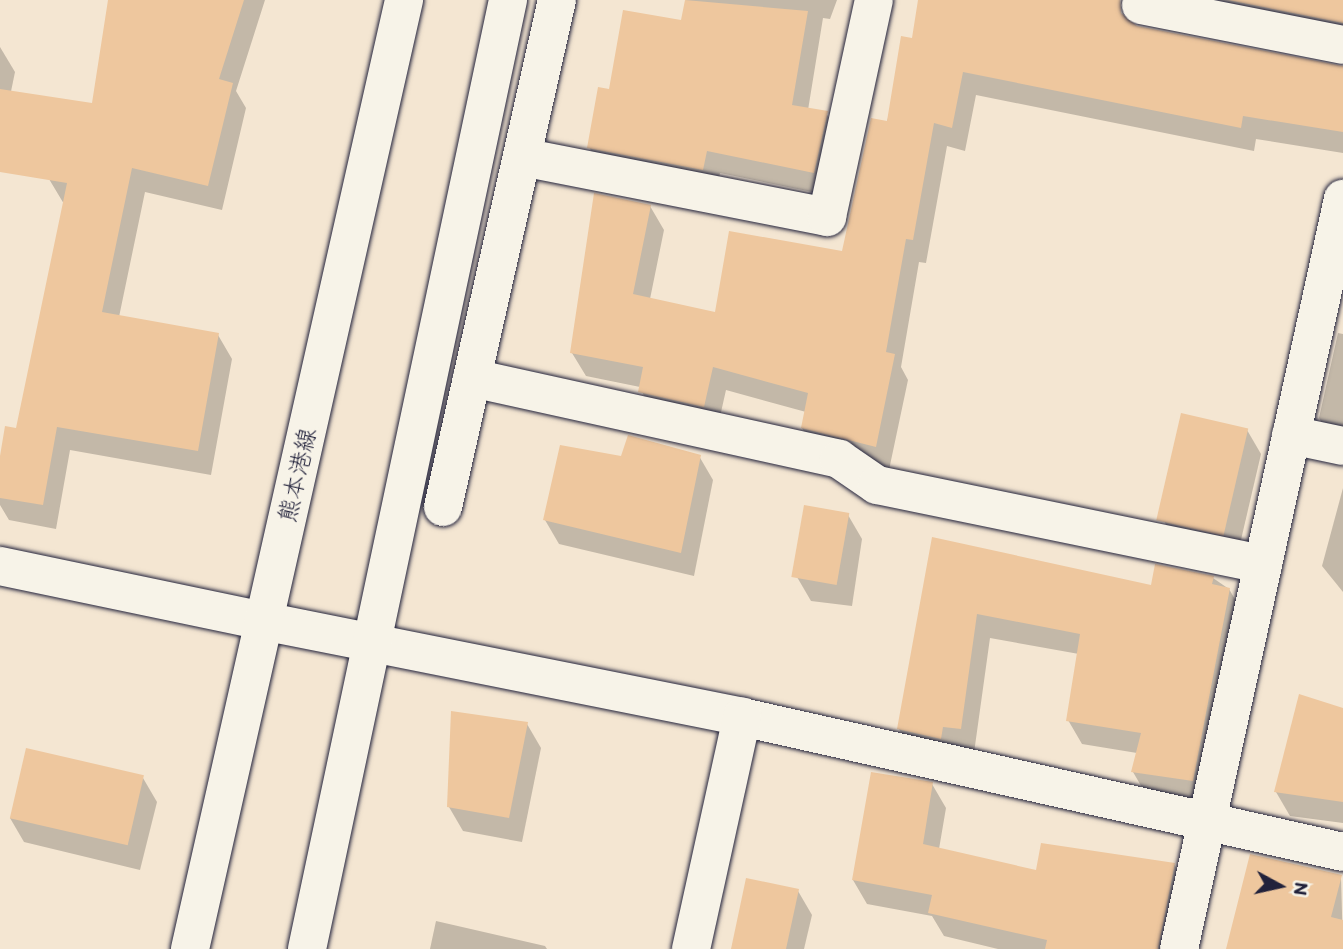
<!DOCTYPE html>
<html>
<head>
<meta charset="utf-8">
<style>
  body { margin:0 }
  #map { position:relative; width:1343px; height:949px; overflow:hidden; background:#f4e6d2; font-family:Itim,"Klee One",sans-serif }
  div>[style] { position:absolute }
  .shadow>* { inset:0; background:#0003 }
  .building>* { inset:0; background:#eec79e; transform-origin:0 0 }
  .roads { filter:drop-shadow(0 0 2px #22223b) drop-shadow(0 0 2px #22223b) }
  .minor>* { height:38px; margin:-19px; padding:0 19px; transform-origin:19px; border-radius:19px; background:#f7f3e8 }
  .tertiary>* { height:38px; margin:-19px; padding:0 19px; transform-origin:19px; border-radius:19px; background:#f7f3e8 }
  .primary>* { height:38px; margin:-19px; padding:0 19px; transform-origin:19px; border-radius:19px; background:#f7f3e8 }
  span { translate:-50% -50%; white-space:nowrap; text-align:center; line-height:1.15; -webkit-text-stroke:6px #f7f3e8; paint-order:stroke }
  .street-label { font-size:24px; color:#22223b }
  .north { position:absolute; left:1245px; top:851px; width:70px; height:70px; -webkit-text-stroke:5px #f7f3e8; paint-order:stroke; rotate:98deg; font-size:19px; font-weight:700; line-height:28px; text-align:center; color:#22223b }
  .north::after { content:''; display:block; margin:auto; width:24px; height:32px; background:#22223b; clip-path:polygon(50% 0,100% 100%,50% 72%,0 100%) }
</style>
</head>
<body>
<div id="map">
  <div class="shadow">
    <i style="clip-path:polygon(117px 0,265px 0,236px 91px,246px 108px,222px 210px,145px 192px,119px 317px,218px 335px,232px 359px,211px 475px,70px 450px,56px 529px,9px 520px,0 505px,0 466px,18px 430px,64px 204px,49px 179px,94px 105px)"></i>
    <i style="clip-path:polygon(686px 0,837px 0,830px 19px,823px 18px,808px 110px,826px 113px,840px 136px,827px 195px,720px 173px,716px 193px,603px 171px,589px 147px,611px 91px,682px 23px)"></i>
    <i style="clip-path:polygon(920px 0,1072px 0,1136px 28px,1343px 67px,1343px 153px,1256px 139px,1254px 151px,976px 95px,965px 151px,947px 146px,926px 263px,919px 262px,901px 367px,908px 380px,889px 470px,816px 452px,802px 428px,806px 412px,726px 390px,717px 430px,653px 416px,640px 387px,586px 376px,572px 353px,650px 206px,664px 230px,650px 299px,717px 314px,843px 253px,914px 40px)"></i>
    <i style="clip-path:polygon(1172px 0,1343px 0,1343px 46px)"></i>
    <i style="clip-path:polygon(0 47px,15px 72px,0 145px)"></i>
    <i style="clip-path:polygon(1338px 333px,1343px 334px,1343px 445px,1333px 442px,1319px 418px)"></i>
    <i style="clip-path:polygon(1247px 430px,1261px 454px,1237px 557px,1178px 545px,1164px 521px)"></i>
    <i style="clip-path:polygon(699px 456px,713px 480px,694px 576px,559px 544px,545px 520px,622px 458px)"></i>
    <i style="clip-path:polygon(1343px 488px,1343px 592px,1322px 566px)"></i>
    <i style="clip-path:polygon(848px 515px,862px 539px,852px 606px,811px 601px,797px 577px)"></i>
    <i style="clip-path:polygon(934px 539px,1152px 587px,1213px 578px,1229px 589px,1243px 613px,1207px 804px,1147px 796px,1133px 772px,1137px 753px,1082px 744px,1068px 720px,1079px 654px,990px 638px,974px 753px,912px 753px,899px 729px)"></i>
    <i style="clip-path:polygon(1343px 710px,1343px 823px,1290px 816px,1276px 792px)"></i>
    <i style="clip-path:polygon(527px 724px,541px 748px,522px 842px,463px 831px,449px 807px)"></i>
    <i style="clip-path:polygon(143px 778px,157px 802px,140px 870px,24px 842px,10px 818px)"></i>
    <i style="clip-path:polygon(932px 784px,946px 808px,939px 849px,1038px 872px,1174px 864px,1188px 888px,1176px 949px,998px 949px,944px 936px,932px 916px,867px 904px,853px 880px)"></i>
    <i style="clip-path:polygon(1341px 877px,1343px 949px,1228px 949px)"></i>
    <i style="clip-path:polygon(798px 891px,812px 915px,804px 949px,733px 949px)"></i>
    <i style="clip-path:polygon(436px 921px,545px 946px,547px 949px,430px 949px)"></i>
  </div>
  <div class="building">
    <i style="clip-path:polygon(108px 0,244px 0,219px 79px,233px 83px,208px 186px,132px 168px,102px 312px,219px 333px,198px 451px,57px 427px,43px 505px,0 498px,0 456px,5px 426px,16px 428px,67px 183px,0 172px,0 89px,92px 103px)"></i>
    <i style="clip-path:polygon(685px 0,808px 11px,792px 105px,828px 111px,814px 173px,707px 151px,703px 170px,587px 148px,598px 87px,609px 89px,623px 10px,681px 20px)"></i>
    <i style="clip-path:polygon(918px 0,1120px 0,1121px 13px,1137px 26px,1343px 66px,1343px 132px,1243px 116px,1241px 128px,963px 72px,952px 128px,934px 123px,913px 240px,906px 239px,886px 352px,895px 354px,876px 447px,801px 428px,808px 393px,713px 367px,704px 407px,638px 392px,643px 367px,570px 353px,594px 193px,651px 205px,633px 294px,715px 312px,729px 231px,842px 251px,871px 118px,887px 121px,901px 36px,912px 38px)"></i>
    <i style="clip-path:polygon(1228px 0,1343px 0,1343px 23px)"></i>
    <i style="left:1181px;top:413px;width:69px;height:110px;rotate:13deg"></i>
    <i style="clip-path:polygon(628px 435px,701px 455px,681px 553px,543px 520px,560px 445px,621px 456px)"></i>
    <i style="left:804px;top:505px;width:46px;height:73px;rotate:10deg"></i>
    <i style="clip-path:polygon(932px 537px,1151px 585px,1155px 564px,1214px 576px,1212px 584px,1230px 588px,1193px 781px,1131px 772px,1141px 733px,1066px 721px,1080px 634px,977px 614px,961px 729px,943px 727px,941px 739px,897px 729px)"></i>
    <i style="clip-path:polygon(1299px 694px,1343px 708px,1343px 802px,1274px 792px)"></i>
    <i style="clip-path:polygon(451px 711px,528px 722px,509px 818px,447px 807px)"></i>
    <i style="left:26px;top:748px;width:121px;height:72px;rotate:13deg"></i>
    <i style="clip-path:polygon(871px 772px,933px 782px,923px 844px,1036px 870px,1041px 843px,1175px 863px,1158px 949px,1045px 949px,1047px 940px,928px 913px,932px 895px,852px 880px)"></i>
    <i style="clip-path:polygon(1250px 854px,1342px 875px,1331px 917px,1343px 920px,1343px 949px,1226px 949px)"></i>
    <i style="clip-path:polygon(746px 878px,799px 889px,786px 949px,731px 949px)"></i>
  </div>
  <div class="roads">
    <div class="minor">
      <i style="left:1141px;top:5px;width:206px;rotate:11.2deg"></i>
      <i style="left:522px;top:157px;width:311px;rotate:11.1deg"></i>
      <i style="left:827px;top:217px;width:222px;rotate:-77.8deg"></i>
      <i style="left:472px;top:378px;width:376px;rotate:12.4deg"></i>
      <i style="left:839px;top:459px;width:46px;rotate:34.4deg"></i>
      <i style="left:877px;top:485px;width:394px;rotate:11.6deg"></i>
      <i style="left:1291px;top:435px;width:53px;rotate:11.9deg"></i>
      <i style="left:443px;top:507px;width:520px;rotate:-77.33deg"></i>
      <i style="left:0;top:566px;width:269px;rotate:11.8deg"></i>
      <i style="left:373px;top:643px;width:376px;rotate:11.3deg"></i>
      <i style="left:742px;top:717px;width:616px;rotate:12.66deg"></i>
      <i style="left:691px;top:949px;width:238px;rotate:-77.6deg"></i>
      <i style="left:1179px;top:949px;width:768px;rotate:-77.67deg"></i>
    </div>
    <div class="tertiary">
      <i style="left:263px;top:621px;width:112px;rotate:11.3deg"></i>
    </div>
    <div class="primary">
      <i style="left:190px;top:949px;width:973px;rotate:-77.29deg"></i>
      <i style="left:307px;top:949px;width:970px;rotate:-78.04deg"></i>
    </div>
  </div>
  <div class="street-label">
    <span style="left:297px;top:475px;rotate:-77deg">熊本港線</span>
  </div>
  <div class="north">N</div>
</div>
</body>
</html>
